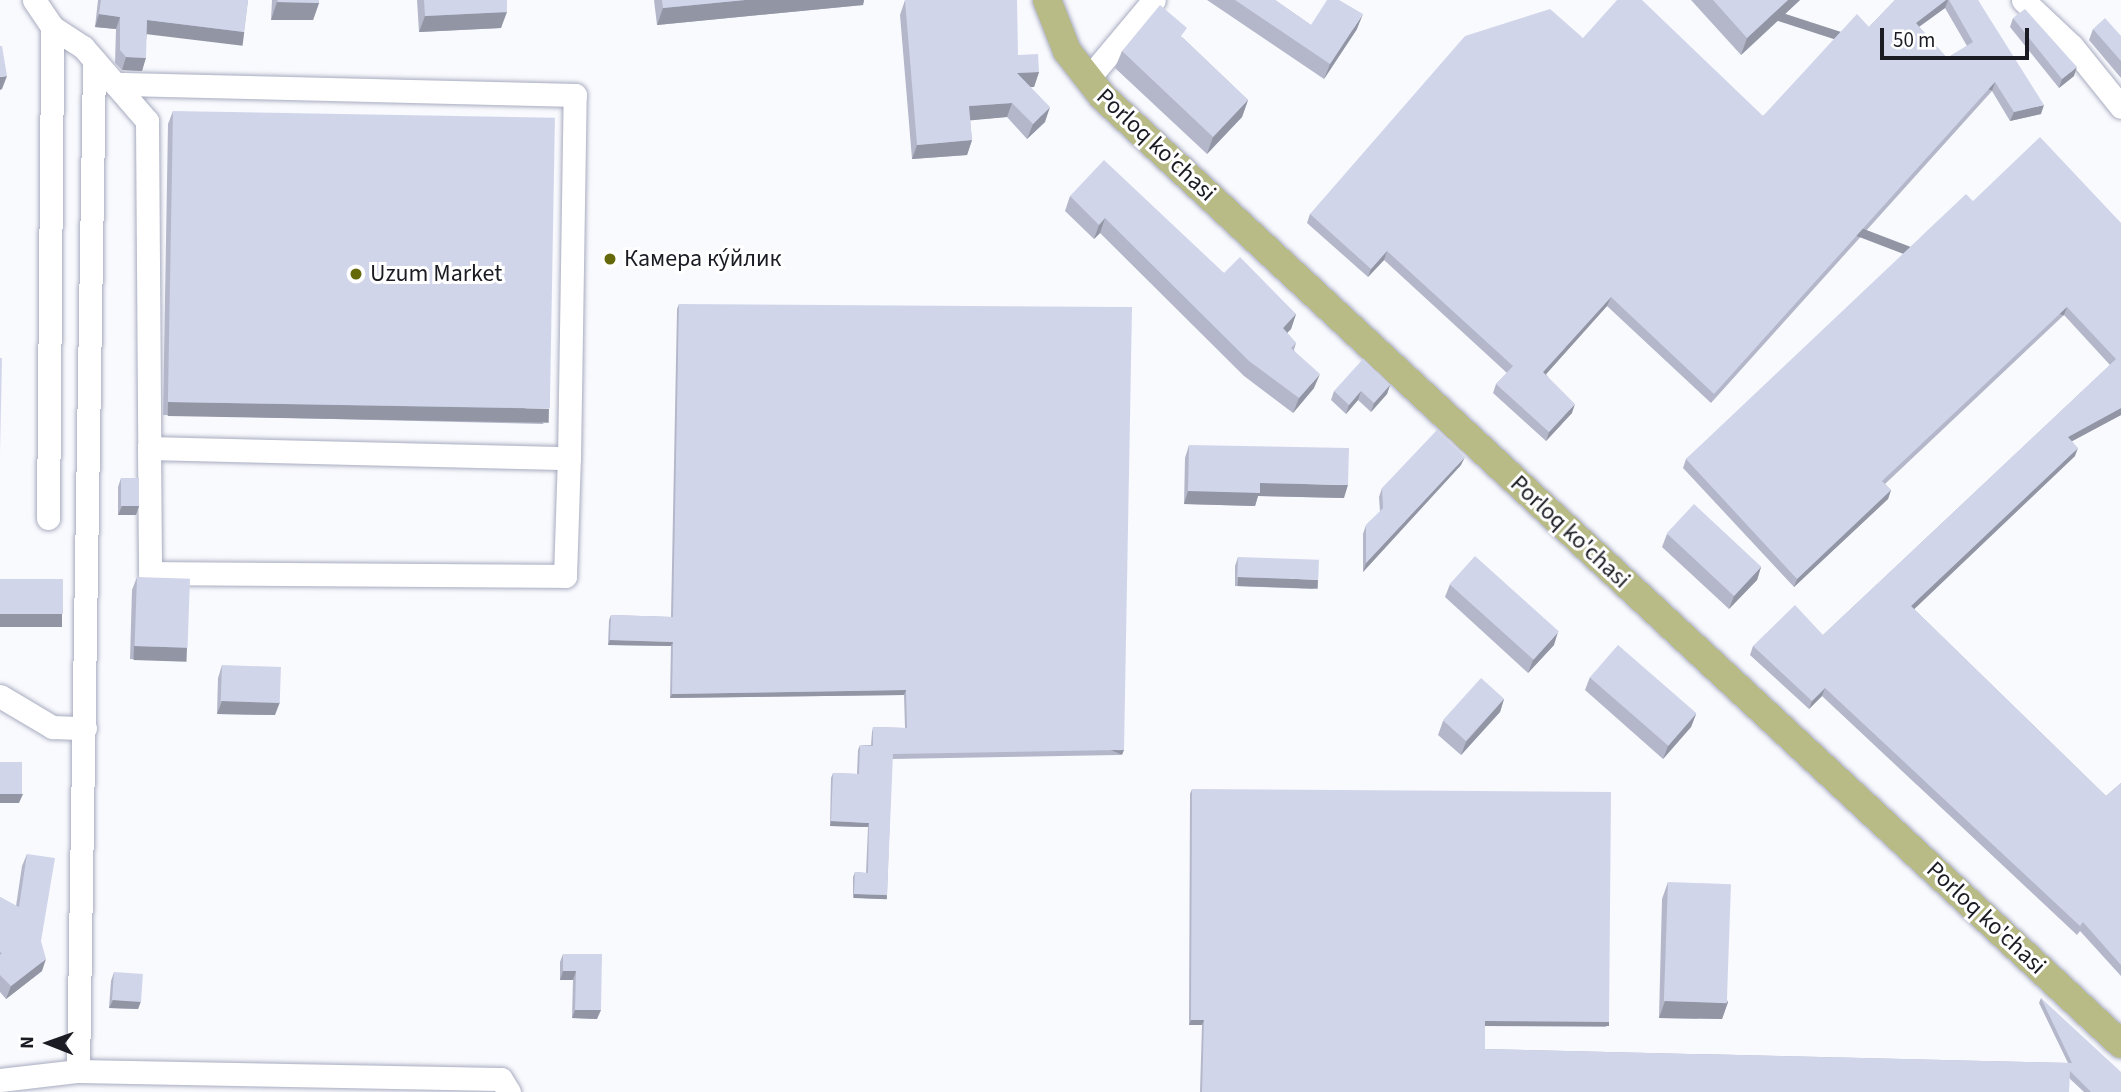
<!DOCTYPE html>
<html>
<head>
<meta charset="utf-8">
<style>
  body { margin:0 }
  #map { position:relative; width:2121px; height:1092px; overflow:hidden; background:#f9fafe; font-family:"Source Sans 3",sans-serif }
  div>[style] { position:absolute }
  .roads { filter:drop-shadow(0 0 2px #a7abbf) drop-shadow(0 0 2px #a7abbf) }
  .minor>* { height:23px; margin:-11.5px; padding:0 11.5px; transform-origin:11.5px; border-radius:11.5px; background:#fff }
  .major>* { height:28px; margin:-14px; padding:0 14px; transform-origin:14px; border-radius:14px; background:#b8bb85 }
  .wall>* { inset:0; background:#b4b7c9 }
  .shaded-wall>* { inset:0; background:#9295a4; transform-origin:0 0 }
  .building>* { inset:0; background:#d1d5ea; transform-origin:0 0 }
  .dots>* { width:19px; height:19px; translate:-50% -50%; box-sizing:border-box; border:4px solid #fff; border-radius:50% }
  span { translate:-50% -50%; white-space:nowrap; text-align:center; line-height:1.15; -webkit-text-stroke:6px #fff; paint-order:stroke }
  .street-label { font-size:24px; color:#1b1c23 }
  .poi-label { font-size:24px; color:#1b1c23 }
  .left { translate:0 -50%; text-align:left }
  .north { position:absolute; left:14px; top:1008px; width:70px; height:70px; -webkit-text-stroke:5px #fff; paint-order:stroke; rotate:271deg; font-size:19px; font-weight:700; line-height:28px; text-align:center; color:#1b1c23 }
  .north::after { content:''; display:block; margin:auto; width:24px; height:32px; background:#1b1c23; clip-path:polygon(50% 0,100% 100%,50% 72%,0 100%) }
  .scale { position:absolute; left:1880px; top:28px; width:149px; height:32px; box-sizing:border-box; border:4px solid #1b1c23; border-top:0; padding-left:9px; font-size:21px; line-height:24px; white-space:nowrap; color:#1b1c23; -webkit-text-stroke:5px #fff; paint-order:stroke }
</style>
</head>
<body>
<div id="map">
  <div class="roads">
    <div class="minor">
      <i style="left:34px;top:0;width:32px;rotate:56deg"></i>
      <i style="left:52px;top:27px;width:37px;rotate:33deg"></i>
      <i style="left:83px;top:47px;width:98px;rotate:49.1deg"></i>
      <i style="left:147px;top:121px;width:327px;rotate:89.6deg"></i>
      <i style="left:149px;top:448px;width:420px;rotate:1.4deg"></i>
      <i style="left:569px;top:458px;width:363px;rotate:-89.1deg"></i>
      <i style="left:575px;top:95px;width:460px;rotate:-178.6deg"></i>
      <i style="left:2023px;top:0;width:67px;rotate:43.2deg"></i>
      <i style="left:2072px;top:46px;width:78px;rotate:51.2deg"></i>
      <i style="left:1087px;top:80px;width:104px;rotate:-50.1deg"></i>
      <i style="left:149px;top:448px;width:125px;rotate:89.5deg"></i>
      <i style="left:150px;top:573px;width:415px;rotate:0.4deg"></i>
      <i style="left:565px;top:576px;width:118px;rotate:-88.1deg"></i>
      <i style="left:48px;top:518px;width:491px;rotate:-89.5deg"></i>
      <i style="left:0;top:696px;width:61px;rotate:30.8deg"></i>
      <i style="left:52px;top:727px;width:33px;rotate:2deg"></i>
      <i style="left:78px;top:1071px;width:423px;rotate:1.1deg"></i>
      <i style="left:501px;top:1079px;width:15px;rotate:58deg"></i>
      <i style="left:0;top:1080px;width:79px;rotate:-6.6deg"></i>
      <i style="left:78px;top:1071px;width:1011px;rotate:-89.09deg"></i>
    </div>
    <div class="major">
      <i style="left:1047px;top:0;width:55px;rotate:68.6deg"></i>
      <i style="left:1067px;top:51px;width:58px;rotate:52deg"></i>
      <i style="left:1103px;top:97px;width:1390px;rotate:42.93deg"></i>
    </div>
  </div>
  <div class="wall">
    <i style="clip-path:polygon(98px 0,248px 0,244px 32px,240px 44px,147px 33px,142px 71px,122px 70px,115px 63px,116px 29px,95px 27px)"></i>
    <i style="clip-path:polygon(272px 0,319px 0,319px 3px,313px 20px,271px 20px)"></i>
    <i style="clip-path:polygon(417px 0,507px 0,501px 28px,419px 32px)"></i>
    <i style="clip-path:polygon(654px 0,864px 0,863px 5px,657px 25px)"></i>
    <i style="clip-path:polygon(905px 0,1018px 55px,1039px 72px,1034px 87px,1030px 87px,1045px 122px,1027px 139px,1007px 117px,970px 120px,972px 140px,967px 155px,912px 159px,900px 15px)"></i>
    <i style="clip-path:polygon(1207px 0,1275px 0,1311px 25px,1357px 29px,1324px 79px)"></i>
    <i style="clip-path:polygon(1691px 0,1800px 0,1741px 55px)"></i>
    <i style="clip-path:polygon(evenodd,1895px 0,1978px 0,2041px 114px,2010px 121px,1992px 91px,1711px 403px,1607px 306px,1546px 374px,1572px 413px,1546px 441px,1493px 393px,1496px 384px,1507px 373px,1384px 260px,1368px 277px,1307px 223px,1310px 214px,1583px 38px,1763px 116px,1869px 27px,1895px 0,1945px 8px,1967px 46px,1947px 58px,1919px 27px,1945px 8px)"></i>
    <i style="clip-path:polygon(2013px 18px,2074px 76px,2059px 88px,2010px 27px)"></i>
    <i style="clip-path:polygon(2093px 29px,2121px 36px,2121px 78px,2089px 40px)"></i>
    <i style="clip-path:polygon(1183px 38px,1248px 100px,1242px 117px,1207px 154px,1115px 68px,1122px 51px)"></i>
    <i style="clip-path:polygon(173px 111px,544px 424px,163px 415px,168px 124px)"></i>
    <i style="clip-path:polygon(1070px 196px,1224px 273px,1296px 314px,1291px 329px,1287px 333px,1296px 343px,1294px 350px,1314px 388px,1293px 413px,1244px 376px,1100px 233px,1094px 239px,1065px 211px)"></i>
    <i style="clip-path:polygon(1973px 201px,2121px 223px,2121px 415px,2072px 441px,2075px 456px,1914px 609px,2106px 796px,2121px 783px,2121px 976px,2080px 931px,2077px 935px,1822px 696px,1809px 709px,1750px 655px,1753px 646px,1823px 635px,2110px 365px,2064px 315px,1885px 484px,1891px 490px,1888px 499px,1794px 587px,1683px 468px,1686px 459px)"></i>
    <i style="clip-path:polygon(679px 304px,1122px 755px,892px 759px,887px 895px,886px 899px,853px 898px,853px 877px,855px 872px,866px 873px,868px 827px,830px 826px,831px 778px,833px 773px,857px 774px,858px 750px,860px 745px,871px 745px,872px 732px,873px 727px,905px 728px,904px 695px,670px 698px,671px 646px,608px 645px,609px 620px,611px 615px,671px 617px,677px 309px)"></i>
    <i style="clip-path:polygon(1390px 385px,1387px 394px,1371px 412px,1358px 400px,1346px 414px,1331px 400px,1334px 391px)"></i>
    <i style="clip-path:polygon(1189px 445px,1344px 498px,1258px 496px,1255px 506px,1184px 504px,1185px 458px)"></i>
    <i style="clip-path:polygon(1461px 465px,1363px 572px,1363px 534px,1366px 525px,1380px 512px,1379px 497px,1382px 488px)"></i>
    <i style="clip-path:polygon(121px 478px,139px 506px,136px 515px,118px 515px,118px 487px)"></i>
    <i style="clip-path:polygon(1667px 534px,1761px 567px,1757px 580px,1729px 609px,1662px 547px)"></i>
    <i style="clip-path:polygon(1238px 557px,1315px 589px,1235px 586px,1235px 566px)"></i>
    <i style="clip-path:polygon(137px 577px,187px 648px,183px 661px,130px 659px,132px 590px)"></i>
    <i style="clip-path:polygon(1450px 584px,1554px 645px,1528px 673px,1445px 597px)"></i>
    <i style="clip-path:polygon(222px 665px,275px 715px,217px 714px,218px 678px)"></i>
    <i style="clip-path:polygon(1590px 677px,1696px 714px,1691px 727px,1663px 759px,1585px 690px)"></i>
    <i style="clip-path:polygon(1504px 699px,1500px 712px,1461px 755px,1438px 735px,1443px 721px)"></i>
    <i style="clip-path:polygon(1192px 789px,1607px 1027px,1485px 1026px,1485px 1049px,2068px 1063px,2039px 1003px,2041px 998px,2121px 1092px,2084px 1092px,2069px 1078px,2069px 1092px,1200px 1092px,1202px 1025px,1189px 1025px,1190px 794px)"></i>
    <i style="clip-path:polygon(27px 854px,41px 941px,42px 971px,6px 999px,0 992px,0 897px,16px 906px,22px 866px)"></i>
    <i style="clip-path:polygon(1668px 882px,1728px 1002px,1722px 1019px,1659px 1018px,1662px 899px)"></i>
    <i style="clip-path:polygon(563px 954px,602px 954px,597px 1019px,572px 1018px,573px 980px,560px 980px,560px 962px)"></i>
    <i style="clip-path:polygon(114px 972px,141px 1001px,138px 1009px,109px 1008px,111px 981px)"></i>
  </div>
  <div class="shaded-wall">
    <i style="clip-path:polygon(745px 0,864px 0,863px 5px,657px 25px,663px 8px)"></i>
    <i style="clip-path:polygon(1788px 0,1800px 0,1741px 55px,1747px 38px)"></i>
    <i style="clip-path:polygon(1946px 0,1948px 0,1945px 8px,1913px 31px,1916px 23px)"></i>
    <i style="clip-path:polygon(277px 2px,319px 3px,313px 20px,271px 20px)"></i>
    <i style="clip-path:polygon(507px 12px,501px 28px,419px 32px,425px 16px)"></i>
    <i style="clip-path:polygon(99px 14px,120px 17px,116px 29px,95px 27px)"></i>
    <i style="clip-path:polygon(1363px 14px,1357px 29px,1324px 79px,1330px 64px)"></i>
    <i style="left:147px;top:20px;width:98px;height:14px;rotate:7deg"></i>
    <i style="clip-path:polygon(126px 57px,146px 58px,142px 71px,122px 70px)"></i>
    <i style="clip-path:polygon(2077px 67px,2074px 76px,2059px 88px,2062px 79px)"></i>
    <i style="clip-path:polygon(1039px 72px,1034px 87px,1012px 88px,1017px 73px)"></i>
    <i style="clip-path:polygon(7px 76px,2px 89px,0 90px,0 77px)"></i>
    <i style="left:1995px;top:82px;width:9px;height:420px;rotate:108deg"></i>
    <i style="clip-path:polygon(1248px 100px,1242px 117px,1207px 154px,1213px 137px)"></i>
    <i style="clip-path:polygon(1012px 103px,1007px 117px,964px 121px,969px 106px)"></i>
    <i style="clip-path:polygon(2044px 105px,2041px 114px,2010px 121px,2014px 112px)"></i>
    <i style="clip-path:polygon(1050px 107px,1045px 122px,1027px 139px,1033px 124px)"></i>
    <i style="clip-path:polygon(972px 140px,967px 155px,912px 159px,917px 145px)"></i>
    <i style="clip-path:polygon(1105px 218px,1100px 233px,1094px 239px,1099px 225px)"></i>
    <i style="clip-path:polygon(1387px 251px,1384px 260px,1368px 277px,1371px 269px)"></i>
    <i style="clip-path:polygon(1611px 297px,1607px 306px,1540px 381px,1543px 372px)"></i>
    <i style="left:2067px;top:307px;width:9px;height:254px;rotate:111deg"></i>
    <i style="clip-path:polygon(1296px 314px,1291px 329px,1277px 343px,1283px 328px)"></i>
    <i style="clip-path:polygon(1320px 374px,1314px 388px,1293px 413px,1299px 398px)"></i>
    <i style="clip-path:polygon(1390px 385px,1387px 394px,1371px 412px,1374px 403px)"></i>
    <i style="clip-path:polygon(1361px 391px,1358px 400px,1346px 414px,1349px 405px)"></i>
    <i style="left:168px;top:402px;width:381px;height:14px;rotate:1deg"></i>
    <i style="clip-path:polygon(1575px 404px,1572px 413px,1546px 441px,1549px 432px)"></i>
    <i style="clip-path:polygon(2121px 408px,2121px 415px,2065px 445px,2068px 437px)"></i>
    <i style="clip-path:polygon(2078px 448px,2075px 456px,1908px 615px,1911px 606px)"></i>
    <i style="clip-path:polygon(1465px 457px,1461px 465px,1363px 572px,1366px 563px)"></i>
    <i style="clip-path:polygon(1260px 483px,1348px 485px,1344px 498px,1258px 496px,1255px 506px,1184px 504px,1188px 491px)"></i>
    <i style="clip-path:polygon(1891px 490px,1888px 499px,1794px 587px,1797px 579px)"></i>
    <i style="clip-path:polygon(122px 506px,139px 506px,136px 515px,118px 515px)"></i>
    <i style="clip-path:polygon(1761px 567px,1757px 580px,1729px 609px,1734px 596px)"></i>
    <i style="left:1238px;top:577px;width:80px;height:9px;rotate:2deg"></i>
    <i style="left:0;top:614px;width:62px;height:13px"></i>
    <i style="clip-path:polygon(1558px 632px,1554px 645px,1528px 673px,1533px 660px)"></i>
    <i style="clip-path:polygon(610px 640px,673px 642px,671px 646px,608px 645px)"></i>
    <i style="left:134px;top:646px;width:53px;height:14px;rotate:2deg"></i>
    <i style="clip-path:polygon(1825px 688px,1822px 696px,1809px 709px,1812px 701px)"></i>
    <i style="clip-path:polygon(906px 690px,904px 695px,670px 698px,672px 694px)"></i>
    <i style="clip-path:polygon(1504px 699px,1500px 712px,1461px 755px,1466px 742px)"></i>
    <i style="clip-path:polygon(222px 701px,280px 702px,275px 715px,217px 714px)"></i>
    <i style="clip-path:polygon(1696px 714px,1691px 727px,1663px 759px,1668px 746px)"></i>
    <i style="left:1124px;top:750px;width:5px;height:231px;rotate:112deg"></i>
    <i style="clip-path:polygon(0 794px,23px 794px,19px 803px,0 803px)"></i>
    <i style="clip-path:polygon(831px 821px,869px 823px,868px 827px,830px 826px)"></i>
    <i style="left:854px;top:894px;width:33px;height:4px;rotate:2deg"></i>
    <i style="clip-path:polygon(46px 959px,42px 971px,6px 999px,11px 986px)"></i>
    <i style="clip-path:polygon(563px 971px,576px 971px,573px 980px,560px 980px)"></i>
    <i style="clip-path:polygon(113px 1000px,141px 1001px,138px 1009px,109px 1008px)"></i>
    <i style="clip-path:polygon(1665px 1001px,1728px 1002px,1722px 1019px,1659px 1018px)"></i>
    <i style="clip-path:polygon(575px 1010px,601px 1010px,597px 1019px,572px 1018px)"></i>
    <i style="clip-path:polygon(1191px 1020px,1204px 1020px,1202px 1025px,1189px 1025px)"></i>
    <i style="left:1485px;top:1021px;width:124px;height:5px"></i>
  </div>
  <div class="building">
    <i style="clip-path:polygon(101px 0,248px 0,244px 32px,147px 20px,146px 58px,126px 57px,120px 50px,120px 17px,99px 14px)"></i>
    <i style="clip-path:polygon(278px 0,319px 0,319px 3px,277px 2px)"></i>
    <i style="clip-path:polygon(424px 0,507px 0,507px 12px,425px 16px)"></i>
    <i style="clip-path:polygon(662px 0,745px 0,663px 8px)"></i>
    <i style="clip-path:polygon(905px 0,1017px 0,1018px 55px,1038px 54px,1039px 72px,1017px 73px,1050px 107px,1033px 124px,1012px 103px,969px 106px,972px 140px,917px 145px)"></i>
    <i style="clip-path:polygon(1235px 0,1275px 0,1311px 25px,1327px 0,1339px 0,1363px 14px,1330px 64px)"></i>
    <i style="clip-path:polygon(1617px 0,1642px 0,1763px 116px,1857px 14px,1869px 27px,1895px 0,1946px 0,1916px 23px,1947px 58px,1973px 42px,1949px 0,1978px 0,2044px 105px,2014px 112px,1995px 82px,1714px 394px,1611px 297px,1543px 372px,1575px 404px,1549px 432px,1496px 384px,1513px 366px,1387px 251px,1371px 269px,1310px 214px,1465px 36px,1550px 9px,1583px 38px)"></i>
    <i style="clip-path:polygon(1713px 0,1788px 0,1747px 38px)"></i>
    <i style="clip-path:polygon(1160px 5px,1187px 28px,1181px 36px,1248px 100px,1213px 137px,1122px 51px)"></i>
    <i style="clip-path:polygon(2025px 9px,2077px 67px,2062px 79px,2013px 18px)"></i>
    <i style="clip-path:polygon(2105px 18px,2121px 36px,2121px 61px,2093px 29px)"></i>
    <i style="clip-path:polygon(0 46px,2px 46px,7px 76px,0 77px)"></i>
    <i style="left:173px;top:111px;width:382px;height:291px;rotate:1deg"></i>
    <i style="clip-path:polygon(2040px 137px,2121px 223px,2121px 408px,2068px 437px,2078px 448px,1911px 606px,2106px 796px,2121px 783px,2121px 965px,2083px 922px,2080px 926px,1825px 688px,1812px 701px,1753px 646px,1795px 605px,1823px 635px,2116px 359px,2067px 307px,1882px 481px,1891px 490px,1797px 579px,1686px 459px,1966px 194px,1973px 201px)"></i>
    <i style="clip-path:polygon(1104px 160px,1224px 273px,1240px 257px,1296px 314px,1283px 328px,1296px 343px,1291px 348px,1320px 374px,1299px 398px,1249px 361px,1105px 218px,1099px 225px,1070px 196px)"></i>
    <i style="clip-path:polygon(679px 304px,1132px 307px,1124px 750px,893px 754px,887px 895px,854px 894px,855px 872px,868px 873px,869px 823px,831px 821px,833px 773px,859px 774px,860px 745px,873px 746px,873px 727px,907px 728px,906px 690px,672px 694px,673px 642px,610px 640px,611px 615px,673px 617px)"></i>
    <i style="clip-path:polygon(0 358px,2px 358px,0 453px)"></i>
    <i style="clip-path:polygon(1363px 359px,1390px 385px,1374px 403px,1361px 391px,1349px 405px,1334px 391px)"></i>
    <i style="clip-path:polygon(1437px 430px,1465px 457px,1366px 563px,1366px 525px,1383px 508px,1382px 488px)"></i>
    <i style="clip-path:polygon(1189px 445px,1349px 448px,1348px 485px,1260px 483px,1260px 493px,1188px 491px)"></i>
    <i style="left:121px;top:478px;width:18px;height:28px"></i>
    <i style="left:1694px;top:504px;width:92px;height:40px;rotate:43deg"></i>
    <i style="left:1475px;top:556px;width:113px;height:38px;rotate:42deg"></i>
    <i style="left:1238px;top:557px;width:81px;height:20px;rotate:2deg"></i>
    <i style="left:137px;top:577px;width:53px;height:69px;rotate:2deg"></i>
    <i style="left:0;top:579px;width:63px;height:35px"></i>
    <i style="left:1618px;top:645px;width:104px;height:43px;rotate:41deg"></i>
    <i style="left:222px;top:665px;width:59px;height:36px;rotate:2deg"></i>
    <i style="left:1481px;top:678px;width:31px;height:57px;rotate:42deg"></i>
    <i style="left:0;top:762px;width:22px;height:32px"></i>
    <i style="clip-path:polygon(1192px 789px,1611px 792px,1609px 1022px,1485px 1021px,1485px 1049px,2072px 1063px,2041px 998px,2121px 1072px,2121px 1092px,2091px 1092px,2070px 1071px,2069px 1092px,1202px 1092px,1204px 1020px,1191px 1020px)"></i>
    <i style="clip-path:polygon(27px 854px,55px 858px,41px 941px,46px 959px,11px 986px,0 975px,0 955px,2px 953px,0 952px,0 897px,19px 907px)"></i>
    <i style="left:1668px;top:882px;width:63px;height:119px;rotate:2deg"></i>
    <i style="clip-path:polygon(563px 954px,602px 954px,601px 1010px,575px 1010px,576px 971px,563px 971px)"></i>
    <i style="left:114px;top:972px;width:29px;height:28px;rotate:4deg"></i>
  </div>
  <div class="dots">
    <i style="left:610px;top:259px;background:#65690a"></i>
    <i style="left:356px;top:274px;background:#65690a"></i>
  </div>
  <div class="street-label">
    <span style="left:1156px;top:145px;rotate:43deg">Porloq ko'chasi</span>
    <span style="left:1570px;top:532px;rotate:43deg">Porloq ko'chasi</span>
    <span style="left:1986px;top:918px;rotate:43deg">Porloq ko'chasi</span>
  </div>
  <div class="poi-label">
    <span class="left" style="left:624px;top:259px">Камера ку́йлик</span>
    <span class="left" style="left:370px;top:274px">Uzum Market</span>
  </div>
  <div class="north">N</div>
  <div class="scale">50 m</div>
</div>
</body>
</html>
